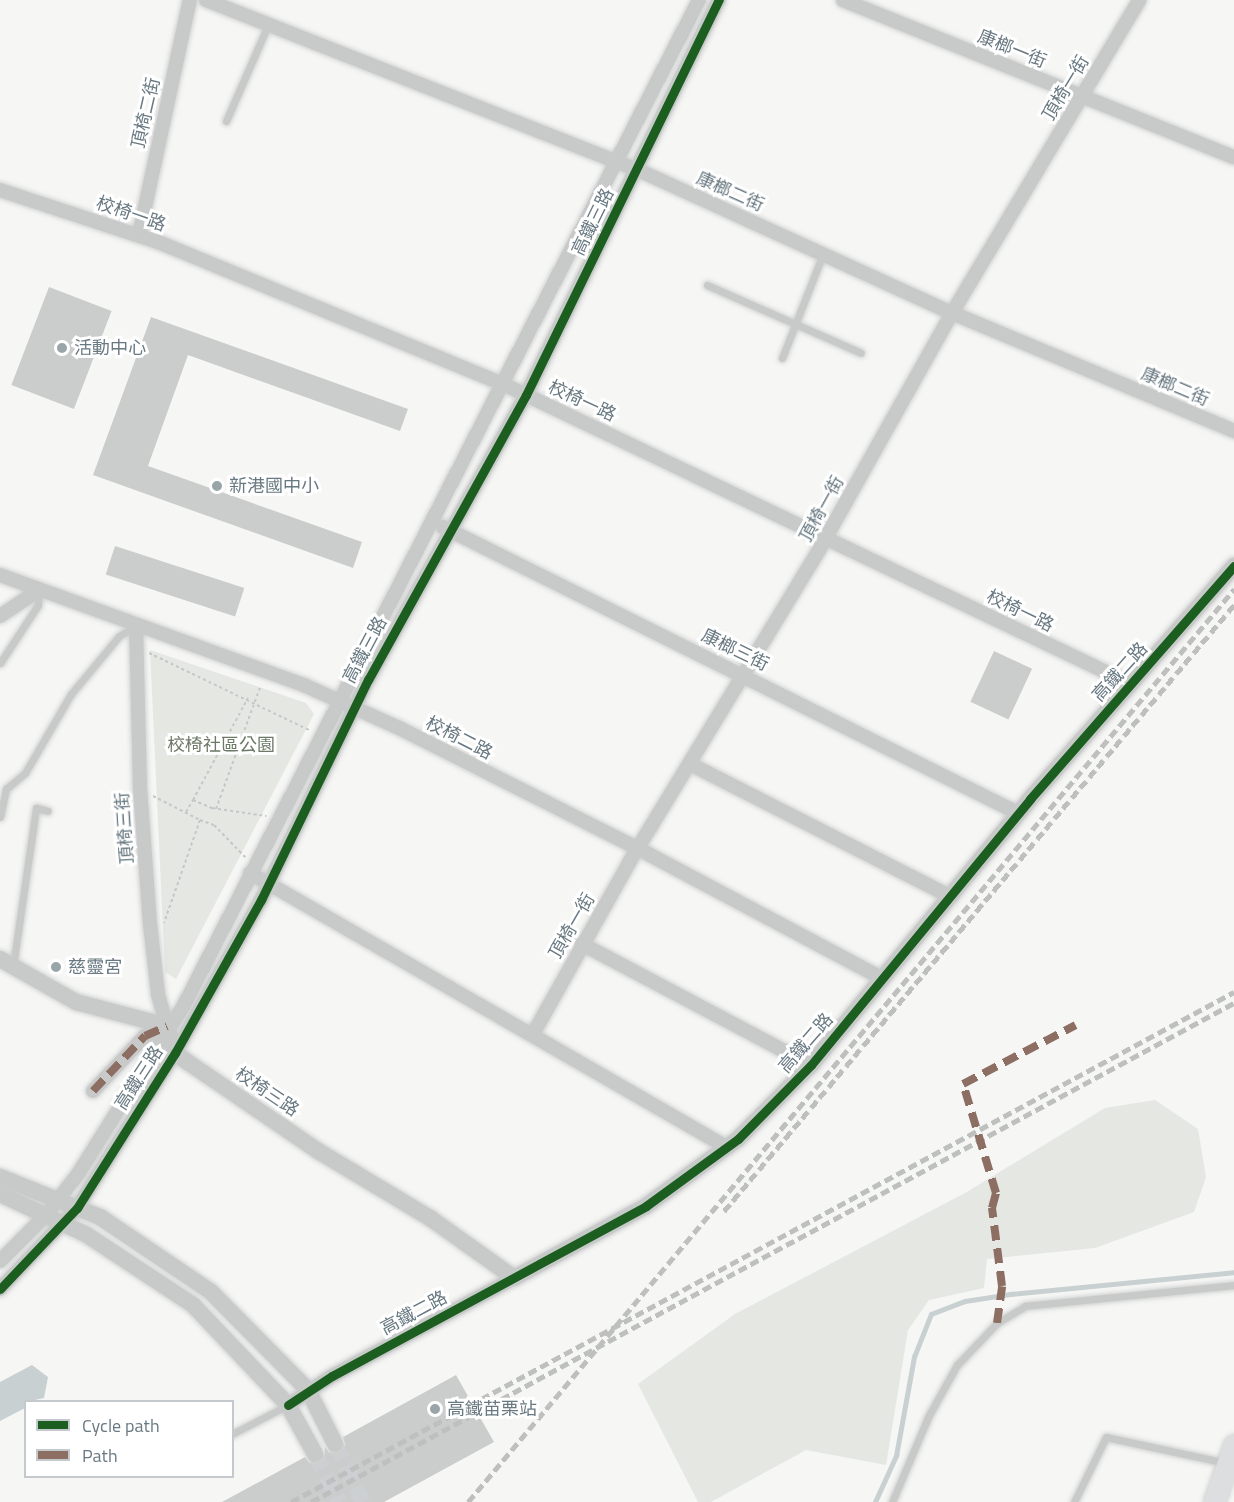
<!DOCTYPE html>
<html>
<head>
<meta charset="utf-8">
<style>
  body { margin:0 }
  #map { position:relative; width:1234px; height:1502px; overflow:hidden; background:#f6f6f5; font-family:"Titillium Web","Noto Sans TC",sans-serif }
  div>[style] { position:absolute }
  .green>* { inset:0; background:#e5e7e3 }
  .water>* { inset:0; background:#c8d0d2 }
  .stream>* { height:4.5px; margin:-2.25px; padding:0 2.25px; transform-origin:2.25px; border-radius:2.25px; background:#c8d0d2 }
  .building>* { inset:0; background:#cbcdcd; transform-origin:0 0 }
  .tertiary-tunnel>* { height:16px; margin-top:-8px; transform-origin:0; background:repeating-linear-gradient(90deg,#ccd0d2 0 16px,transparent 0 24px) }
  .path>* { height:2px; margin-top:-1px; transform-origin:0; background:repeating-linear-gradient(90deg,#c6c7c8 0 3px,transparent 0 6px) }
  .roads { filter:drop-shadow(0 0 2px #d1d2d2) drop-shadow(0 0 2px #d1d2d2) }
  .service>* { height:7px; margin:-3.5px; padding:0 3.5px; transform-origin:3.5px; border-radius:3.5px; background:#c8caca }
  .minor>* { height:14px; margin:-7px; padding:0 7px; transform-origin:7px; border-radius:7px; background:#c8caca }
  .tertiary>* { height:16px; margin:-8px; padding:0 8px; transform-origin:8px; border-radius:8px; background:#c8caca }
  .primary>* { height:21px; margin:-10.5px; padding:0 10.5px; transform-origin:10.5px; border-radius:10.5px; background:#dddedf }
  .rail>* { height:4.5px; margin-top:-2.25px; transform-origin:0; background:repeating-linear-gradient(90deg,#bec0c0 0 9px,transparent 0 13.5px) }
  .quiet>* { height:8px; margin-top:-4px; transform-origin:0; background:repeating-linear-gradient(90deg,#8d6e63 0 15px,transparent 0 23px) }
  .cycleway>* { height:9px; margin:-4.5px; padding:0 4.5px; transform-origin:4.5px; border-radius:4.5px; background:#1b5e20 }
  .dots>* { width:16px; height:16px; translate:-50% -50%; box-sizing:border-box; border:3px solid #fff; border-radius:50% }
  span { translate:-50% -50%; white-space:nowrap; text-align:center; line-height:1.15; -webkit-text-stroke:6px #fff; paint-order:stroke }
  .street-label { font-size:18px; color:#697982 }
  .poi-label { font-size:18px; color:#697982 }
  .left { translate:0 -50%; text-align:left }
  .park-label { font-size:18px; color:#6d7a67 }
  .legend { position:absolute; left:24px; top:1400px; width:210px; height:78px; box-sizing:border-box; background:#fff; border:2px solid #c3c9cd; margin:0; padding:8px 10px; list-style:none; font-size:18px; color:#697982 }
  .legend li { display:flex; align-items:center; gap:12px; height:30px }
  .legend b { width:30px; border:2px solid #c3c9cd }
</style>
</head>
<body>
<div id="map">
  <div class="green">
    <i style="clip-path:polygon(150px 650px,306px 703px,314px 714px,176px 979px,165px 972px)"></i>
    <i style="clip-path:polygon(1155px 1100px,1198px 1129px,1206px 1177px,1194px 1212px,1095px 1248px,987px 1259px,984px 1288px,929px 1300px,908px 1330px,886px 1465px,806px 1450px,711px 1502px,698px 1502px,638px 1384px,735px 1314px,965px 1193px,1105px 1108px)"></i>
  </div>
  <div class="water">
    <i style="clip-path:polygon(32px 1365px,48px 1377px,44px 1398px,26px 1402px,25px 1408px,0 1421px,0 1382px)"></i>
  </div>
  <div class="stream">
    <i style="left:875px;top:1502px;width:51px;rotate:-65.5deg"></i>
    <i style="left:896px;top:1456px;width:101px;rotate:-79.7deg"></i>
    <i style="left:914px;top:1357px;width:46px;rotate:-68.4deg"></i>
    <i style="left:931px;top:1314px;width:36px;rotate:-21deg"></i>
    <i style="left:965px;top:1301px;width:47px;rotate:-8.7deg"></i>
    <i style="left:1011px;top:1294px;width:224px;rotate:-5.6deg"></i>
  </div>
  <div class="building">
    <i style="left:49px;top:287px;width:67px;height:105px;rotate:21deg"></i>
    <i style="clip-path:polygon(151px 317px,408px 409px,400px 431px,188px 355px,148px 466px,362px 542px,353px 568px,93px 475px)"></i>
    <i style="left:115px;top:546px;width:136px;height:30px;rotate:18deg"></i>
    <i style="left:994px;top:651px;width:42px;height:56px;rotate:25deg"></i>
    <i style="clip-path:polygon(456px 1375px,494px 1442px,384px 1502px,222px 1502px,305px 1457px,310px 1463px,320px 1463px,324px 1459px,325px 1447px,330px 1453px,340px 1453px,345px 1445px,343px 1437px)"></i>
  </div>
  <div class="tertiary-tunnel">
    <i style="left:335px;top:1444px;width:64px;rotate:64.2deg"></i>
    <i style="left:315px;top:1454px;width:54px;rotate:63.4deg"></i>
  </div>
  <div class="path">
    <i style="left:149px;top:653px;width:178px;rotate:25.7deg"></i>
    <i style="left:153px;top:796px;width:53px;rotate:27.1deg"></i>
    <i style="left:200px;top:820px;width:109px;rotate:109.3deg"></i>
    <i style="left:193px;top:800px;width:116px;rotate:-61.7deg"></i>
    <i style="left:216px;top:809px;width:132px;rotate:-70.1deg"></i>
    <i style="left:186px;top:812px;width:14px;rotate:-60deg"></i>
    <i style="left:193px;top:800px;width:21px;rotate:23deg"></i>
    <i style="left:212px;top:808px;width:55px;rotate:8.4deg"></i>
    <i style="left:200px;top:820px;width:15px;rotate:20deg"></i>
    <i style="left:214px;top:825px;width:45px;rotate:45.9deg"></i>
  </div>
  <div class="roads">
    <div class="service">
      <i style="left:226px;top:121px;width:105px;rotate:-66.4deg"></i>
      <i style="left:707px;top:285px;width:168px;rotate:23.8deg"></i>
      <i style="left:782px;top:358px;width:112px;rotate:-68.5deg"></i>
      <i style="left:0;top:663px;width:69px;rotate:-56.8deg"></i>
      <i style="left:38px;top:605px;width:15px;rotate:-86deg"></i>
      <i style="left:0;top:817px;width:29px;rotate:-78deg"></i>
      <i style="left:6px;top:789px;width:25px;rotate:-40deg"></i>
      <i style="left:25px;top:773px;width:91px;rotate:-59.8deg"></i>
      <i style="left:71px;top:694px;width:75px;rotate:-50.4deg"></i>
      <i style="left:119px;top:636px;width:20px;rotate:-30deg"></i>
      <i style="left:13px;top:966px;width:160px;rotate:-81.7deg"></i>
      <i style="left:36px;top:808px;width:12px;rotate:14deg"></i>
      <i style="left:232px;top:1434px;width:63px;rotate:-27.4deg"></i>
      <i style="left:892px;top:1502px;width:92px;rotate:-67deg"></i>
      <i style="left:928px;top:1417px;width:60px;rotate:-60.9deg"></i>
      <i style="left:957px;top:1365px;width:58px;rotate:-46.4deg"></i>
      <i style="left:997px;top:1323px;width:33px;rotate:-31deg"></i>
      <i style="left:1025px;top:1306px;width:210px;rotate:-5.7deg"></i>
      <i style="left:1074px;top:1502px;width:72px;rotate:-63.8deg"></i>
      <i style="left:1106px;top:1437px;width:123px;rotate:12.2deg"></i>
    </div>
    <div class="minor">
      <i style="left:206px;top:0;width:464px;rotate:21.5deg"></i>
      <i style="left:638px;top:170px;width:345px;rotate:24.5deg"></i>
      <i style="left:952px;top:313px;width:306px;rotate:22.7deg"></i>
      <i style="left:843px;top:0;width:421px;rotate:21.9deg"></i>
      <i style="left:0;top:190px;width:166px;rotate:18.2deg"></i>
      <i style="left:158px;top:242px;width:373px;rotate:22.4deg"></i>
      <i style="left:503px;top:384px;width:696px;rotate:25.53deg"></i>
      <i style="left:139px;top:235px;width:240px;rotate:-77.8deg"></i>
      <i style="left:443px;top:527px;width:642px;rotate:26.45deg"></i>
      <i style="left:0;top:575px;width:326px;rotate:19.9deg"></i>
      <i style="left:306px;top:686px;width:102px;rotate:24.3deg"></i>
      <i style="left:399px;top:728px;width:281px;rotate:26.8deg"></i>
      <i style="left:650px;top:855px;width:262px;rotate:28deg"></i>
      <i style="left:0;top:616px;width:47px;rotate:-33.7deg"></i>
      <i style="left:692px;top:765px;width:291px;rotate:27deg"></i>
      <i style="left:250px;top:873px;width:551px;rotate:29.91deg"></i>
      <i style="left:582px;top:944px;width:259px;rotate:27.9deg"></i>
      <i style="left:533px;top:1034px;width:198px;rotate:-60.7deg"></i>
      <i style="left:630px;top:861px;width:364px;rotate:-58.7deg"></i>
      <i style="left:819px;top:550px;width:272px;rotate:-60.7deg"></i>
      <i style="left:952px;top:313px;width:365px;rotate:-59.1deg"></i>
      <i style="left:93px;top:1091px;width:76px;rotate:-46.6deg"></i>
      <i style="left:145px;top:1036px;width:24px;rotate:-24deg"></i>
      <i style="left:167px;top:1026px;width:33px;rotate:-106deg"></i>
      <i style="left:158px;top:994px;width:70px;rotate:-96.5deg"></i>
      <i style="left:150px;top:924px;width:136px;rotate:-94.2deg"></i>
      <i style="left:140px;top:788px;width:162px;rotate:-91.4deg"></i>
      <i style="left:0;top:1261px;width:65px;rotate:-45deg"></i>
      <i style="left:46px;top:1215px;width:52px;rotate:-52deg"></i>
      <i style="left:78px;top:1174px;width:199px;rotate:-57.9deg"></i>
      <i style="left:184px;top:1005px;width:1129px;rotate:-62.87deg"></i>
      <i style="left:0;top:1289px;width:112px;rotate:-46.5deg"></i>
      <i style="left:77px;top:1208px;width:183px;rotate:-57.7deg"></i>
      <i style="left:175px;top:1053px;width:176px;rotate:-60.7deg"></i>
      <i style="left:261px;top:900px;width:245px;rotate:-64.1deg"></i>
      <i style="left:368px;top:680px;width:326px;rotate:-61deg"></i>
      <i style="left:526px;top:395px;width:440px;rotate:-64deg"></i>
      <i style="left:288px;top:1405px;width:53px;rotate:-33.4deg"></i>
      <i style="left:332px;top:1376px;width:207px;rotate:-28.3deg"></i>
    </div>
    <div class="tertiary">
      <i style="left:0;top:959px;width:87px;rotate:29.5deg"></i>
      <i style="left:76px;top:1002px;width:94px;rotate:14.8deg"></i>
      <i style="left:167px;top:1026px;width:28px;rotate:73deg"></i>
      <i style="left:175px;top:1053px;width:17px;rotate:36deg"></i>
      <i style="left:189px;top:1063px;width:156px;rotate:34.3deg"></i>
      <i style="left:318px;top:1151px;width:131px;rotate:30.9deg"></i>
      <i style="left:430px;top:1218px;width:103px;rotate:35.5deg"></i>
      <i style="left:514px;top:1278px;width:150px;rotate:-28.6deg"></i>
      <i style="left:646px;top:1206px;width:114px;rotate:-36.1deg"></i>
      <i style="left:738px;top:1139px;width:104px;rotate:-45.4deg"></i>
      <i style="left:811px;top:1065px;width:345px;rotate:-50.5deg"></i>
      <i style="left:1030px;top:799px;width:310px;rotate:-48.8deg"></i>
      <i style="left:0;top:1177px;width:108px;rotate:21.8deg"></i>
      <i style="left:100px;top:1217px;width:134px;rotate:34deg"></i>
      <i style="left:211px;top:1292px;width:138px;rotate:45.3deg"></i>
      <i style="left:308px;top:1390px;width:60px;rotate:63.4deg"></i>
      <i style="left:0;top:1194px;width:96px;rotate:25.2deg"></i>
      <i style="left:87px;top:1235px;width:127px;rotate:33.4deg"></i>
      <i style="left:193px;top:1305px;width:138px;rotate:46.5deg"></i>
      <i style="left:288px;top:1405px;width:56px;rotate:61.1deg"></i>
    </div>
    <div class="primary">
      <i style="left:1214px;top:1502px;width:60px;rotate:-70.7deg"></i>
    </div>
  </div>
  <div class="rail">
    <i style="left:724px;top:1211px;width:792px;rotate:-49.92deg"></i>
    <i style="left:291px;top:1502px;width:1072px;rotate:-28.41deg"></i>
    <i style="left:311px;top:1502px;width:1049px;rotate:-28.4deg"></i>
    <i style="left:468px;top:1502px;width:1192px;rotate:-50deg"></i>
  </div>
  <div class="quiet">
    <i style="left:93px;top:1091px;width:76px;rotate:-46.6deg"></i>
    <i style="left:145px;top:1036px;width:24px;rotate:-24deg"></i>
    <i style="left:997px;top:1323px;width:37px;rotate:-82deg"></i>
    <i style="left:1002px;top:1286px;width:79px;rotate:-97.3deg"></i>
    <i style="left:992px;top:1208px;width:16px;rotate:-75deg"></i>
    <i style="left:996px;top:1193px;width:114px;rotate:-106.8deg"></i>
    <i style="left:963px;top:1084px;width:127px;rotate:-27.6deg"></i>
  </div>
  <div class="cycleway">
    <i style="left:0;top:1289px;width:112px;rotate:-46.5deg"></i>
    <i style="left:77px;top:1208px;width:183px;rotate:-57.7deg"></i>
    <i style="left:175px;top:1053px;width:176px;rotate:-60.7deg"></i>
    <i style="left:261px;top:900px;width:245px;rotate:-64.1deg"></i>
    <i style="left:368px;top:680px;width:326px;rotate:-61deg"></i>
    <i style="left:526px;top:395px;width:440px;rotate:-64deg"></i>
    <i style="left:288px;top:1405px;width:53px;rotate:-33.4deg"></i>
    <i style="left:332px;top:1376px;width:357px;rotate:-28.4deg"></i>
    <i style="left:646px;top:1206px;width:114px;rotate:-36.1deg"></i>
    <i style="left:738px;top:1139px;width:104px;rotate:-45.4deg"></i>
    <i style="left:811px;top:1065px;width:345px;rotate:-50.5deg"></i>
    <i style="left:1030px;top:799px;width:310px;rotate:-48.8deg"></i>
  </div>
  <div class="dots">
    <i style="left:62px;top:348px;background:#9aa5aa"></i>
    <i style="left:217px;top:486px;background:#9aa5aa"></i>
    <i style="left:56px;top:967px;background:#9aa5aa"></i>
    <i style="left:435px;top:1409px;background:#9aa5aa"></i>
  </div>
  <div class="street-label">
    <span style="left:1012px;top:49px;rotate:22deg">康榔一街</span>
    <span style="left:1066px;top:88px;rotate:-59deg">頂椅一街</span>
    <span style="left:146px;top:113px;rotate:-77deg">頂椅二街</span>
    <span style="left:730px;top:192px;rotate:24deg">康榔二街</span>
    <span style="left:131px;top:214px;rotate:19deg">校椅一路</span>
    <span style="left:593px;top:222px;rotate:-64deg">高鐵三路</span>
    <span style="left:1175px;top:387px;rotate:23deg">康榔二街</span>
    <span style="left:582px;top:401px;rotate:25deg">校椅一路</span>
    <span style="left:822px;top:509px;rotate:-61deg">頂椅一街</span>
    <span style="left:1020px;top:611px;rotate:26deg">校椅一路</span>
    <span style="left:365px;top:650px;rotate:-62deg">高鐵三路</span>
    <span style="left:735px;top:650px;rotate:26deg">康榔三街</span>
    <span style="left:1120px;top:672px;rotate:-48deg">高鐵二路</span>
    <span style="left:459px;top:738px;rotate:27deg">校椅二路</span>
    <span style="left:125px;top:828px;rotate:-94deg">頂椅三街</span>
    <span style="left:572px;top:926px;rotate:-60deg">頂椅一街</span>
    <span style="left:806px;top:1043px;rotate:-49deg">高鐵二路</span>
    <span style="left:139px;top:1078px;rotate:-57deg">高鐵三路</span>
    <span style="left:267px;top:1092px;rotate:34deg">校椅三路</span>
    <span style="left:414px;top:1313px;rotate:-28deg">高鐵二路</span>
  </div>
  <div class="poi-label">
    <span class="left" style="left:74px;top:348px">活動中心</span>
    <span class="left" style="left:229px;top:486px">新港國中小</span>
    <span class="left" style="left:68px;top:967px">慈靈宮</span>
    <span class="left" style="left:447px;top:1409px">高鐵苗栗站</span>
  </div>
  <div class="park-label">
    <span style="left:221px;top:745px">校椅社區公園</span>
  </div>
  <ul class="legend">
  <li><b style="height:8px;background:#1b5e20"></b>Cycle path</li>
  <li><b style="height:8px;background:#8d6e63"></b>Path</li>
  </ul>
</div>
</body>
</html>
